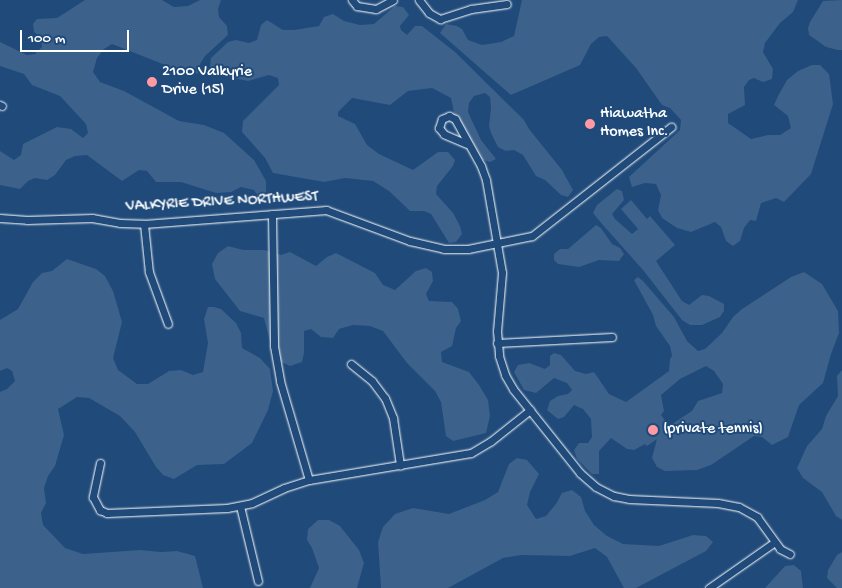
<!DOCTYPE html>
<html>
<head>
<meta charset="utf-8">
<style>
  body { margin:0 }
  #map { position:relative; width:842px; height:588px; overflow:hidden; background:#1f4a7a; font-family:"Gochi Hand",sans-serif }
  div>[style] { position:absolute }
  .green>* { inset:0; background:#3c618b }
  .roads { filter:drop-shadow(0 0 1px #fff) drop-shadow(0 0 1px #fff) }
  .minor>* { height:7px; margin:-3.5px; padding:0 3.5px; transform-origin:3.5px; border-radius:3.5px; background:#1f4a7a }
  .dots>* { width:14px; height:14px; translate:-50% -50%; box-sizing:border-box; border:2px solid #1f4a7a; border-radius:50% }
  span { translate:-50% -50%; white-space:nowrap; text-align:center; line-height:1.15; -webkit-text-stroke:4px #1f4a7a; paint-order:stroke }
  .poi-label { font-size:16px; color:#fff }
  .left { translate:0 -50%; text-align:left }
  .street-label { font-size:16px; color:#fff }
  .scale { position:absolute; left:20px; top:30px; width:109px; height:22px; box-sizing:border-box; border:2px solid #fff; border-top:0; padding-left:6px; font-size:15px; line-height:18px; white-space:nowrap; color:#fff; -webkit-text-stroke:4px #1f4a7a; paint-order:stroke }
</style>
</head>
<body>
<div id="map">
  <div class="green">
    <i style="clip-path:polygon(85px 0,162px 0,174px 7px,188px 6px,200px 0,221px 0,218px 9px,219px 17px,227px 26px,228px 35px,205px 56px,200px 64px,201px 73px,188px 74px,112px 44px,104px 49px,97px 58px,93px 72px,100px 82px,124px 91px,179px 121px,204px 125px,224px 133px,254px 160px,266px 181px,266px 193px,258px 196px,254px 190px,241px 187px,231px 192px,216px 193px,181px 182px,156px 182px,147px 171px,139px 170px,122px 181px,87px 155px,75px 156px,66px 160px,55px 175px,47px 180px,35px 178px,28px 181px,20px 189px,0 185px,0 151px,14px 160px,21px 155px,23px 144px,57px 127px,71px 129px,83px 138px,88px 133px,86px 124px,60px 96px,32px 85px,24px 74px,0 66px,0 42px,27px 55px,35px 54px,42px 47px,41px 37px,34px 32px,33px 24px,37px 19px,57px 18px)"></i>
    <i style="clip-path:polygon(522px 0,798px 0,793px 12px,780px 23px,765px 43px,763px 52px,773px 69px,772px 79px,763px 82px,754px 78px,749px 80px,744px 87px,745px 105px,728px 114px,728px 123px,751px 139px,768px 135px,780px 135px,791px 128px,788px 116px,774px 105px,778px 96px,787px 80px,798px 71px,812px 65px,820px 65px,829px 74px,833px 104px,811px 174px,784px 202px,776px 198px,761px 203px,756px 221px,750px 220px,744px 228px,740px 241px,733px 246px,726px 241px,721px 227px,715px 222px,691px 232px,677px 228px,662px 218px,658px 210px,661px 195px,656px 184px,645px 183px,632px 187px,629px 177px,680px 130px,681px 120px,670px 108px,662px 105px,636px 68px,607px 36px,599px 37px,591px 44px,580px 65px,511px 95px,440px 33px,446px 24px,457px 26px,462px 29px,468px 40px,482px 45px,501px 42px,514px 36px)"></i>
    <i style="clip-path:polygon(842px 0,842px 50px,838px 50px,826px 47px,809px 35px,808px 28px,810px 22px,823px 1px)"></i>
    <i style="clip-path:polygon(395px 6px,403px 7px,409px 15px,400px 26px,401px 30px,407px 35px,415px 26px,422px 26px,455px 52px,524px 120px,529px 129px,562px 170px,573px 190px,568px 197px,561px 195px,545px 180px,536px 176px,523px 155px,514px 150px,506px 151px,498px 147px,491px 133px,489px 126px,491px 108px,490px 97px,485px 93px,474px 96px,469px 103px,468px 112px,481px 140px,496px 159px,490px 162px,483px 160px,474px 150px,455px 117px,451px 98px,432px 88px,408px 91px,390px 105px,352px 98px,338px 112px,338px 116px,355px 124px,367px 145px,379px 154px,413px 170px,438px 152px,448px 152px,455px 160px,453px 166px,437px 186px,436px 194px,453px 213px,460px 226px,462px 234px,456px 242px,449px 243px,431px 214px,424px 211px,410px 211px,389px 191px,373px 181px,345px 178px,324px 182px,273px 173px,265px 158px,242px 132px,243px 121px,279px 85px,278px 78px,269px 75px,248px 81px,219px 75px,210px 67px,211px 58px,228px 42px,236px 40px,249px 43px,257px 40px,261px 25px,267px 20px,283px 30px,294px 30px,319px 26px,324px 17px,333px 14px,344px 21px,360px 25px,374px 24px)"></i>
    <i style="clip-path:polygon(617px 189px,622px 191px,624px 200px,612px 214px,615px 219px,632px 234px,638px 229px,621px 209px,631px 200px,647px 219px,650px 216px,675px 245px,656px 261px,682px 301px,689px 305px,702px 295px,709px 296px,724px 304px,724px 311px,720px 317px,702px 325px,690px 325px,682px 320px,643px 270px,602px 224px,593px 213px,597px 205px)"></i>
    <i style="clip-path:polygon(596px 225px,601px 228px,612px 244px,620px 248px,624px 254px,619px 261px,599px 260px,579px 267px,558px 264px,554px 260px,554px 254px,560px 249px,568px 249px)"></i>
    <i style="clip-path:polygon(228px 246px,243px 250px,264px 250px,281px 255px,290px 252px,316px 266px,327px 257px,336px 253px,375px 273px,383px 285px,395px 290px,416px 271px,426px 268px,432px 272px,433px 281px,426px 294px,429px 301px,452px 302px,458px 309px,461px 321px,456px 328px,452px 346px,441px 352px,442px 362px,469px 372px,479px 385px,488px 400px,490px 416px,486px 433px,453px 441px,446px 436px,441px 402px,435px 391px,407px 363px,383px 331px,370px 326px,353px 325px,339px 329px,333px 338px,321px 337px,311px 329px,304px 331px,304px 353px,302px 362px,290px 366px,279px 361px,272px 349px,264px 318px,240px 311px,215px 279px,212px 264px,218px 253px)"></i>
    <i style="clip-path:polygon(67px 259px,96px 269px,105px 276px,113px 291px,122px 322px,113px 358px,118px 370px,137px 384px,148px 384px,169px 371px,181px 370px,193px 375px,203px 372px,208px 343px,204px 319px,208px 307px,214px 307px,221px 309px,236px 323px,241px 333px,242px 348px,260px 358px,270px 369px,273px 391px,268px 410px,252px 443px,224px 464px,197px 465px,174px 479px,163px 475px,156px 467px,135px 432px,120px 416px,89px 398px,77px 397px,58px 409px,64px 435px,55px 466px,48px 476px,44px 488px,46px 503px,41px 513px,43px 525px,65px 548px,83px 554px,140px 550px,161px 552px,177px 551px,195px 556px,203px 588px,0 588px,0 392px,7px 389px,15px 381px,12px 371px,7px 368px,0 371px,0 320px,18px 309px,33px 282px,42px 273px,52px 271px)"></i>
    <i style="clip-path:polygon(evenodd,804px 272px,822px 284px,838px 311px,839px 333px,831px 354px,823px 383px,799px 405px,788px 437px,772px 445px,762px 437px,754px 436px,711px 465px,697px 470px,665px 471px,657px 467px,652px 458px,657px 439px,647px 446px,645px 444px,634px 450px,627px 449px,611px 438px,599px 451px,599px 474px,592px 474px,577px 459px,574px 450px,579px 443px,588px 443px,592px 437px,591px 419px,583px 409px,574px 405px,564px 417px,558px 419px,547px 410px,550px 401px,558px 396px,568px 394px,572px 390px,567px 383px,554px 378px,536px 393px,524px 390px,514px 372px,518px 365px,529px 363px,545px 369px,550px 365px,550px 356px,554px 353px,561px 355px,575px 371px,586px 374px,594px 372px,609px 394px,626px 402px,669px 371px,670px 359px,672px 356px,670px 346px,656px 326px,653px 315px,634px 280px,638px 277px,643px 281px,674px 317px,687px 341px,698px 351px,705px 349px,722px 333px,733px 317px,742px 309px,791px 277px,804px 272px,706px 366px,714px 371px,723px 384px,722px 393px,698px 401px,692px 411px,669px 426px,661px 415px,664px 411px,661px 395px,680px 379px,706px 366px)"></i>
    <i style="clip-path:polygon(842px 370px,842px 520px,836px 516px,822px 492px,803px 478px,797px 468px,807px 446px,822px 429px,826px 416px,838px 396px,837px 376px)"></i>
    <i style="clip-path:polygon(517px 458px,527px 460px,539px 474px,530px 492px,527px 505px,536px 519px,546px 516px,556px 504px,562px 493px,572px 490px,581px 497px,585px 511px,594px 525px,607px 536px,623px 544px,659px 546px,693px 535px,706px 536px,713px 542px,706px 551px,636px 588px,624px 588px,607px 557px,595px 548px,570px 556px,521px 555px,503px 558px,448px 588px,381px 588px,378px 542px,383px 527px,395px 514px,413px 508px,449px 514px,485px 500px,498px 492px,509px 464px)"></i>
    <i style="clip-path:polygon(318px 520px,329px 520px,340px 526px,359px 550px,364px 563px,357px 588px,310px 588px,319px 568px,312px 548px,307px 540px,308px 529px)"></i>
    <i style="clip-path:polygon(842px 552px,842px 588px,837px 588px,827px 578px,828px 570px,837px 555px)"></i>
    <i style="clip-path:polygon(794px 565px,801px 571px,803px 588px,765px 588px,785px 566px)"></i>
  </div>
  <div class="roads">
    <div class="minor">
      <i style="left:352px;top:0;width:8px;rotate:50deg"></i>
      <i style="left:357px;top:6px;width:19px;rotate:9deg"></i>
      <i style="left:376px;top:9px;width:19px;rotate:-28deg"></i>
      <i style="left:419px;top:0;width:16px;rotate:52deg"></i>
      <i style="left:429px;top:13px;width:13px;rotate:29deg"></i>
      <i style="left:440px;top:19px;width:33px;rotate:-18deg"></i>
      <i style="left:471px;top:9px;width:36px;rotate:-8deg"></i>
      <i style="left:0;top:105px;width:2px;rotate:27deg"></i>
      <i style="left:467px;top:144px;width:25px;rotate:-157deg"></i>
      <i style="left:444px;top:134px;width:8px;rotate:-130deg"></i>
      <i style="left:439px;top:128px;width:9px;rotate:-72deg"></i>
      <i style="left:442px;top:119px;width:8px;rotate:-23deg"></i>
      <i style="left:449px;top:116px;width:7px;rotate:27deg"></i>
      <i style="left:455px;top:119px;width:54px;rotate:61deg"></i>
      <i style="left:481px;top:166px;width:15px;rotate:70deg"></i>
      <i style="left:486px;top:180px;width:94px;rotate:80.2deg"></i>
      <i style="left:502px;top:273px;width:58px;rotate:94.9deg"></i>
      <i style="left:497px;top:331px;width:25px;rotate:85deg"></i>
      <i style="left:499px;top:356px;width:20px;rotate:72deg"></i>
      <i style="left:505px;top:375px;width:16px;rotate:60deg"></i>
      <i style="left:513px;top:389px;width:107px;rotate:51.4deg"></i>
      <i style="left:580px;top:473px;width:21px;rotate:41deg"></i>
      <i style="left:596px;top:487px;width:20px;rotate:27deg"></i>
      <i style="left:614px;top:496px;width:15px;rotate:11deg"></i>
      <i style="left:629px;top:499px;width:89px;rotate:2.6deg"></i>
      <i style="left:718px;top:503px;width:21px;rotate:11deg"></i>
      <i style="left:739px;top:507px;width:21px;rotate:29deg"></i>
      <i style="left:757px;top:517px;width:39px;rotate:54deg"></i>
      <i style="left:780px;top:549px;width:11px;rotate:27deg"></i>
      <i style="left:272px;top:214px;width:132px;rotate:89.1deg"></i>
      <i style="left:274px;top:346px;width:36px;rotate:80deg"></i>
      <i style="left:280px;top:381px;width:103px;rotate:73.7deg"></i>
      <i style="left:0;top:218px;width:27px;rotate:4deg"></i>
      <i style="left:27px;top:220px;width:65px;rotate:-1.8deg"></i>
      <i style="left:92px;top:218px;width:28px;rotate:10deg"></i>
      <i style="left:120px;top:223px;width:24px;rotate:2deg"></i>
      <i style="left:144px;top:224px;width:183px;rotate:-4.4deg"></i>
      <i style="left:326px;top:210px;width:90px;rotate:20.3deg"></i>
      <i style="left:410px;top:241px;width:35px;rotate:13deg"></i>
      <i style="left:444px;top:249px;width:24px"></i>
      <i style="left:468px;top:249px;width:65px;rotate:-11.5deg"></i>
      <i style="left:532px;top:236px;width:177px;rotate:-38.1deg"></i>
      <i style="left:144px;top:224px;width:48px;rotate:84.1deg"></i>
      <i style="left:149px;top:272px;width:55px;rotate:69.9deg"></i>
      <i style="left:497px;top:343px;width:115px;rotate:-3deg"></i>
      <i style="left:351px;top:364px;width:27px;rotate:39deg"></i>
      <i style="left:372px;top:381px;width:21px;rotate:53deg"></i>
      <i style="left:385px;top:398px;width:22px;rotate:68deg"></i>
      <i style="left:393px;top:418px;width:48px;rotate:81.5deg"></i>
      <i style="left:100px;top:463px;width:35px;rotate:102deg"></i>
      <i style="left:93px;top:497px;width:15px;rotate:62deg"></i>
      <i style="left:100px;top:510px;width:8px;rotate:23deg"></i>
      <i style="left:107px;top:513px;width:120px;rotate:-2.4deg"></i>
      <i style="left:227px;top:508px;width:25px;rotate:-11deg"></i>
      <i style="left:252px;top:503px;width:35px;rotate:-25deg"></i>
      <i style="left:284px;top:488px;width:26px;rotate:-18deg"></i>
      <i style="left:309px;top:480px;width:164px;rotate:-9.5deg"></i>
      <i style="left:471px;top:453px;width:23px;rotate:-31deg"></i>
      <i style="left:491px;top:441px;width:50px;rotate:-38.5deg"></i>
      <i style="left:240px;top:506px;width:77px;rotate:76.5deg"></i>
      <i style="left:709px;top:588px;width:80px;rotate:-34.9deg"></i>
    </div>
  </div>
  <div class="dots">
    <i style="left:152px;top:82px;background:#ff9aa2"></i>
    <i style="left:590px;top:124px;background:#ff9aa2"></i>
    <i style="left:653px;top:430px;background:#ff9aa2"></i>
  </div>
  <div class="poi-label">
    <span class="left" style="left:162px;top:82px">2100 Valkyrie<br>Drive (15)</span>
    <span class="left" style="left:600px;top:124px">Hiawatha<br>Homes Inc.</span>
    <span class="left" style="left:663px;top:430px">(private tennis)</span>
  </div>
  <div class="street-label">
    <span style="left:222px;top:203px;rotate:-3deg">VALKYRIE DRIVE NORTHWEST</span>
  </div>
  <div class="scale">100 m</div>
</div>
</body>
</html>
